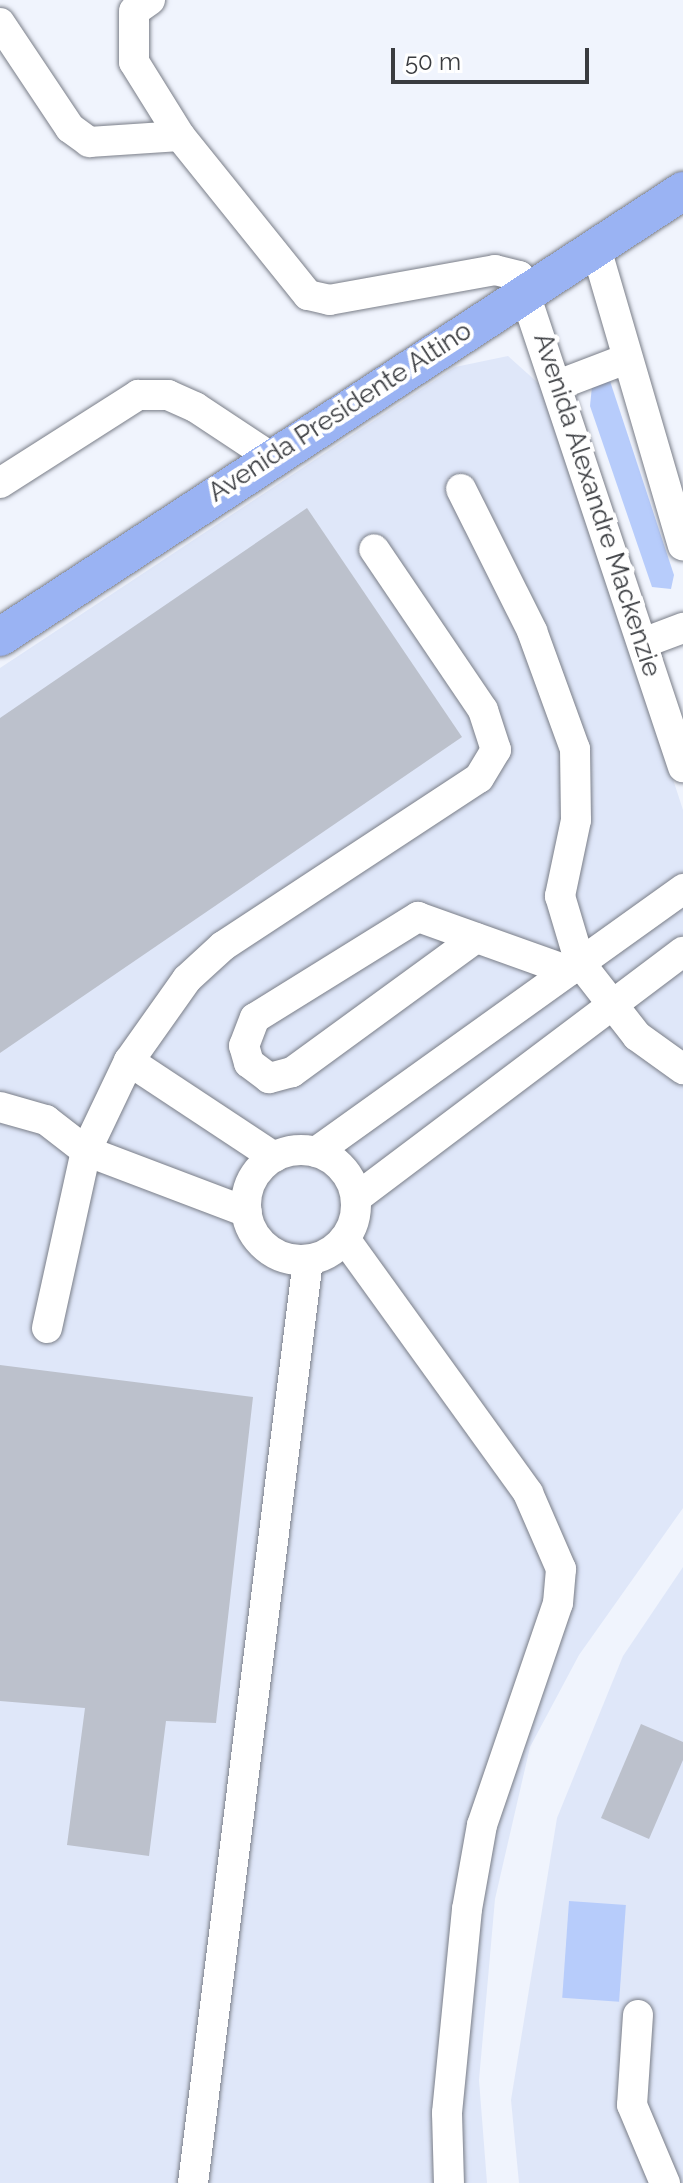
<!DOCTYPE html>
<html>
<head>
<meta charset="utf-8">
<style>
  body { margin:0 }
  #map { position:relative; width:683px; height:2183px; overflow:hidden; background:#f0f4fd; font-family:Raleway,sans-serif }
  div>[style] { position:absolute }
  .built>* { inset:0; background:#dfe7f9 }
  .green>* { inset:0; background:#b7ccfb; transform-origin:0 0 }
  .building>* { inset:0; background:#bcc1cc }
  .roads { filter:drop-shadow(0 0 2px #7a7e88) drop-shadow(0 0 2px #7a7e88) }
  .minor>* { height:30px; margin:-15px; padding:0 15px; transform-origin:15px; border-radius:15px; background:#fff }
  .minor>.ring { margin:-15px; padding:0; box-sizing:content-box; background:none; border:30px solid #fff; border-radius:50% }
  .major>* { height:38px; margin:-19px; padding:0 19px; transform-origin:19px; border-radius:19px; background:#9ab3f3 }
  span { translate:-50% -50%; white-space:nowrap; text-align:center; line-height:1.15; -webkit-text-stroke:8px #fff; paint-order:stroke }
  .street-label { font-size:26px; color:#3a3c40 }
  .scale { position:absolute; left:391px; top:48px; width:198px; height:36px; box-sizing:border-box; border:4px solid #3a3c40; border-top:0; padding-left:10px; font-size:24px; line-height:28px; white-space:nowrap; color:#3a3c40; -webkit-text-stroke:6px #fff; paint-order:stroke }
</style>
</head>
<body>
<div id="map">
  <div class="built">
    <i style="clip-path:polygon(508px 356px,547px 391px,683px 810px,683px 1508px,579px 1655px,530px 1747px,495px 1899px,479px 2080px,487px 2183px,0 2183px,0 668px,455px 367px)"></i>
    <i style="clip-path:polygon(683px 1567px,683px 2183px,519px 2183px,511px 2100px,557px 1818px,623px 1656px)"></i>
  </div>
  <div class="green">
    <i style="clip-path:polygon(610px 381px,674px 575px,671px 589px,652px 587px,590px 406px,592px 386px)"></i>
    <i style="left:569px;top:1901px;width:57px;height:97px;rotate:4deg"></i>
  </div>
  <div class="building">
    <i style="clip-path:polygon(307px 508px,462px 737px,0 1053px,0 718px)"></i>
    <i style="clip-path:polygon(0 1365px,253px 1397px,216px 1723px,166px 1721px,149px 1856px,67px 1845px,85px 1708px,0 1701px)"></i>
    <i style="clip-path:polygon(641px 1724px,683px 1742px,683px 1760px,649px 1839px,601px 1818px)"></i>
  </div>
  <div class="roads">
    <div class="minor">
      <i style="left:150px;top:0;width:19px;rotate:145deg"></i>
      <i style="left:134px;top:11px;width:51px;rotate:90deg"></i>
      <i style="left:134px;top:62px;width:87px;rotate:58.1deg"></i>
      <i style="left:180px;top:136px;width:204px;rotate:51.2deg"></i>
      <i style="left:308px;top:295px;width:22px;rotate:13deg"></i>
      <i style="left:329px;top:300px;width:169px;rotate:-10.2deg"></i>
      <i style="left:495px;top:270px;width:25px;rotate:14deg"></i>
      <i style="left:519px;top:276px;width:518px;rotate:71.53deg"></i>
      <i style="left:0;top:23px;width:126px;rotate:56.3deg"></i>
      <i style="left:70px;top:128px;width:24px;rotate:36deg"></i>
      <i style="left:89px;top:142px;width:91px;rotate:-3.8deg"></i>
      <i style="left:595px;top:245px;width:313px;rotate:73.7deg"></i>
      <i style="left:558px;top:385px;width:70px;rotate:-21deg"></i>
      <i style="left:0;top:483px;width:164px;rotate:-32.5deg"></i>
      <i style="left:138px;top:395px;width:30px"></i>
      <i style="left:168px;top:395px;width:30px;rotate:24deg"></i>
      <i style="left:195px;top:407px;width:92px;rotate:33.5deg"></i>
      <i style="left:461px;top:489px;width:159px;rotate:63.4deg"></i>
      <i style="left:532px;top:631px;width:126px;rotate:70deg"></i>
      <i style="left:575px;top:749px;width:71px;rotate:89.2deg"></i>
      <i style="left:576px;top:820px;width:78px;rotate:101.9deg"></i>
      <i style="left:560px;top:896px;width:70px;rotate:73.4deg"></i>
      <i style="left:580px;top:963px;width:93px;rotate:52deg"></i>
      <i style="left:637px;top:1036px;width:57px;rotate:35.7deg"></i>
      <i style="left:643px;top:643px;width:43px;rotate:-20.6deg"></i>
      <i style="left:476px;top:938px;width:228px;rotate:143.9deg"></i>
      <i style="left:292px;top:1072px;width:24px;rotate:165deg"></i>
      <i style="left:269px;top:1078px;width:25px;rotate:-143deg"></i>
      <i style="left:249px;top:1063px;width:18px;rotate:-106deg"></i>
      <i style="left:244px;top:1046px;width:30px;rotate:-69deg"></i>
      <i style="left:255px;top:1018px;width:192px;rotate:-31.8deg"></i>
      <i style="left:418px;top:917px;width:160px;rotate:19.7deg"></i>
      <i style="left:129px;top:1061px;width:174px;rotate:33.5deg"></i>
      <i style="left:0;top:1107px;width:48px;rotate:15.8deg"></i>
      <i style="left:46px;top:1120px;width:51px;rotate:37.8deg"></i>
      <i style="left:86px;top:1151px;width:172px;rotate:20.8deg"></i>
      <i class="ring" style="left:246px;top:1150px;width:80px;height:80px"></i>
      <i style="left:316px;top:1152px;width:452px;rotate:-35.6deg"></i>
      <i style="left:356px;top:1198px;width:409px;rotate:-37deg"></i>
      <i style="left:345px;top:1239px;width:313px;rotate:54.2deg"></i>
      <i style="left:528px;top:1493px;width:83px;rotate:66.5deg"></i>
      <i style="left:561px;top:1569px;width:34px;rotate:95deg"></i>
      <i style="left:558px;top:1603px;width:235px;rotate:108.9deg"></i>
      <i style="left:482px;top:1825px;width:85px;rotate:100.1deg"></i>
      <i style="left:467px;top:1909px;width:205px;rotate:95.6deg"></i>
      <i style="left:447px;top:2113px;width:70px;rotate:88.4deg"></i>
      <i style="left:47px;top:1328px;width:181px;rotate:-77.6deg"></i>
      <i style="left:86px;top:1151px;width:100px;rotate:-64.5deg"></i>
      <i style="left:129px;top:1061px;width:100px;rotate:-54.7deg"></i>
      <i style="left:187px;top:979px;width:49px;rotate:-42.5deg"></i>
      <i style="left:223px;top:946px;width:306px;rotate:-33.3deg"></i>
      <i style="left:479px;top:778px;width:33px;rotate:-59deg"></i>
      <i style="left:496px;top:750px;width:42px;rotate:-108deg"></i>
      <i style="left:483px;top:710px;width:194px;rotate:-124.1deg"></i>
      <i style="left:638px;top:2015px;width:90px;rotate:93.8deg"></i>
      <i style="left:632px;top:2105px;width:85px;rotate:67.1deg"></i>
      <i style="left:193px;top:2183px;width:930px;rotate:-82.9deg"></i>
    </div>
    <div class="major">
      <i style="left:0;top:637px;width:816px;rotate:-33.14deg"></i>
    </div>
  </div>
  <div class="street-label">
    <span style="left:340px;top:412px;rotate:-33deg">Avenida Presidente Altino</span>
    <span style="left:597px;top:505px;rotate:72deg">Avenida Alexandre Mackenzie</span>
  </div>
  <div class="scale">50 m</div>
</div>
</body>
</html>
